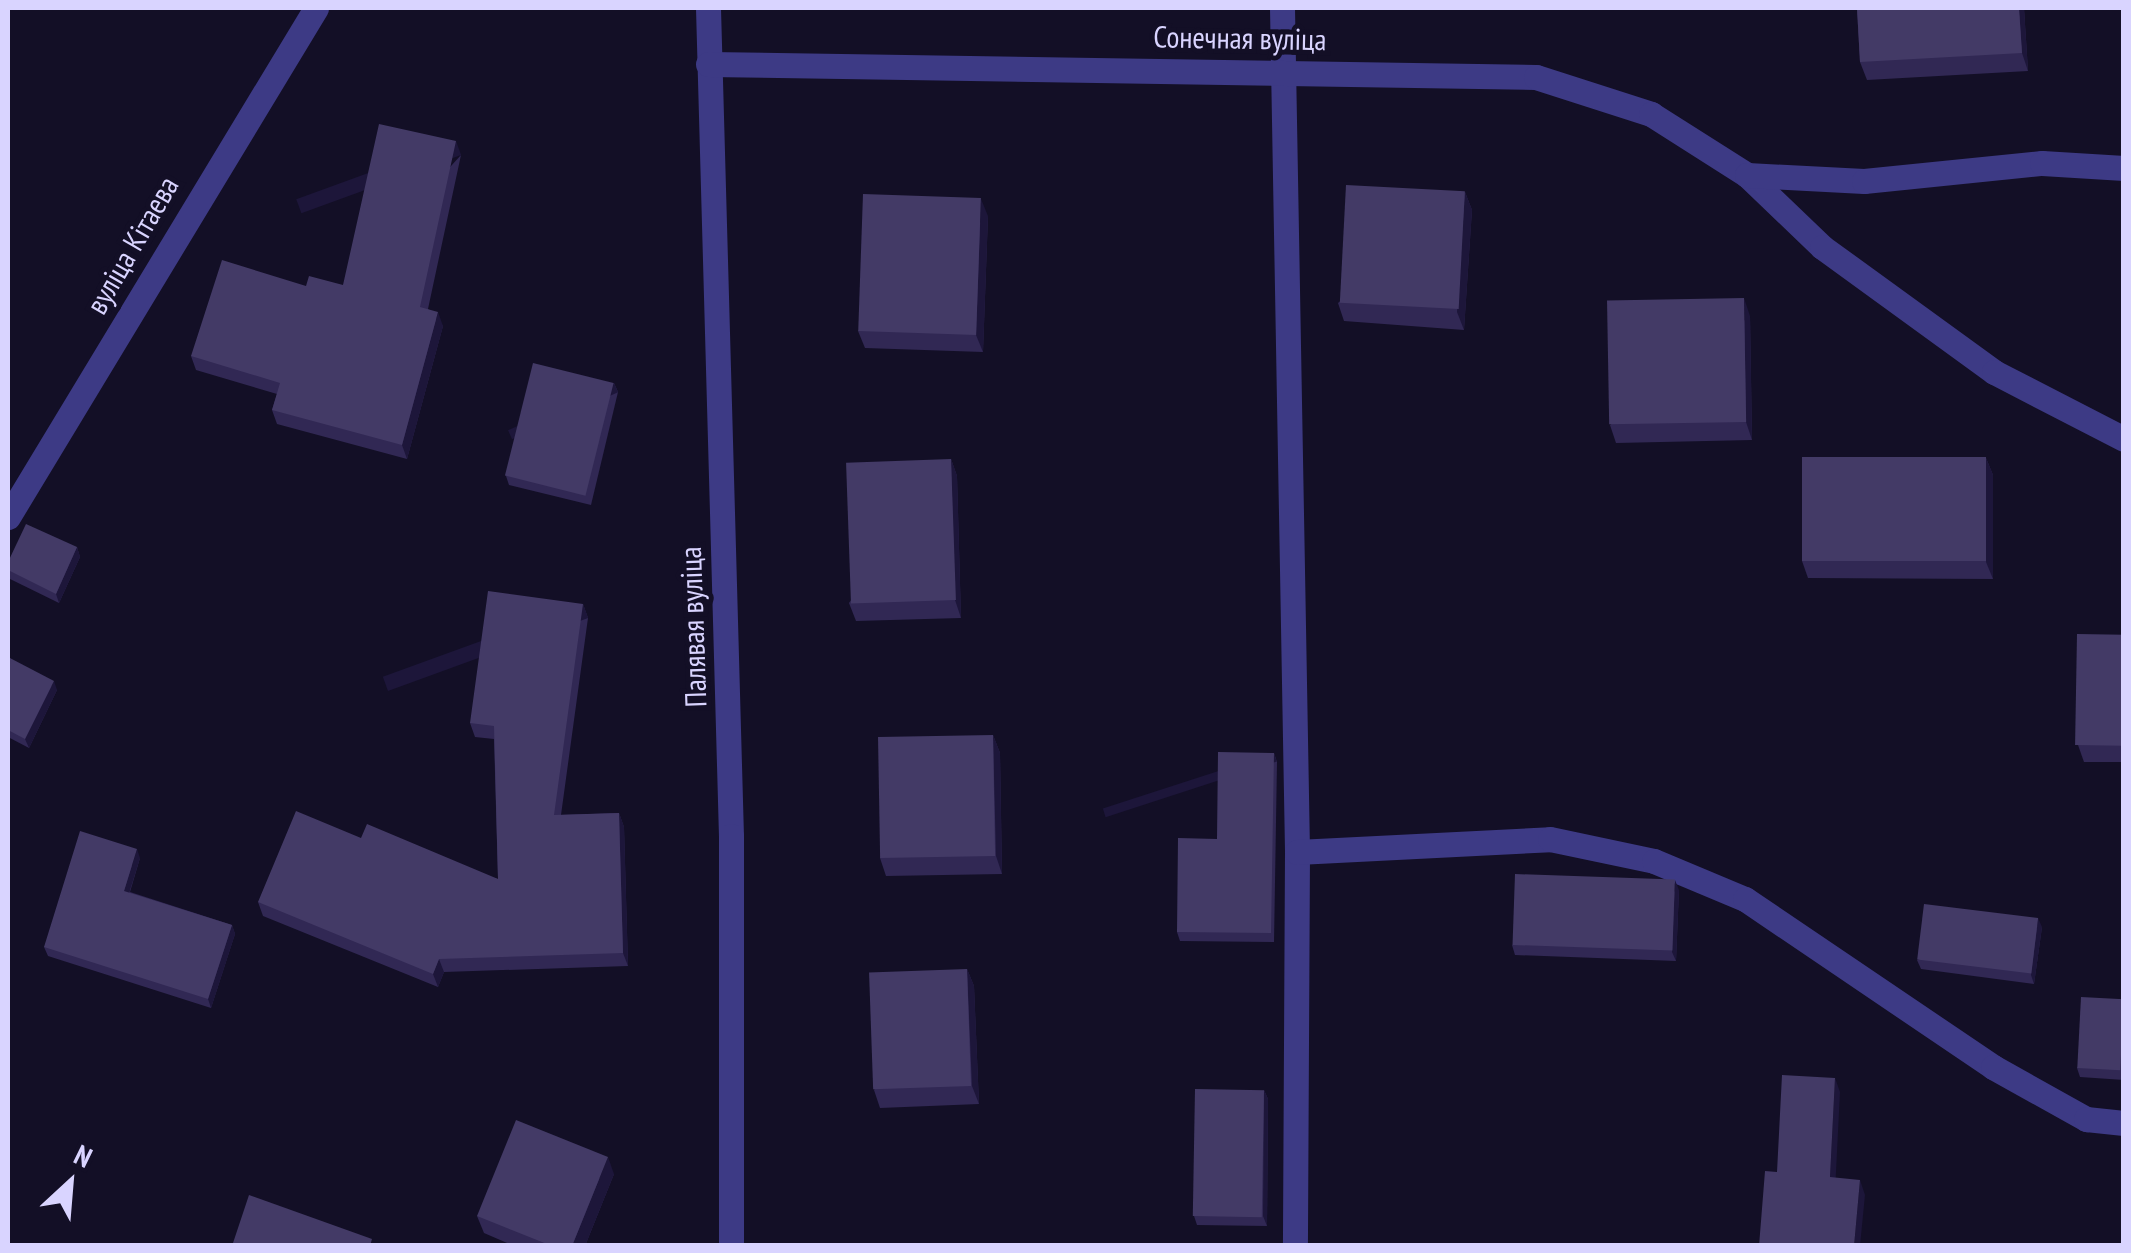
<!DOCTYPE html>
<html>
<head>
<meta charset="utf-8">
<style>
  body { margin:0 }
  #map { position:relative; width:2131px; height:1253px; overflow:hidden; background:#130f26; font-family:"PT Sans Narrow",sans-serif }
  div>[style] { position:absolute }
  .minor>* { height:25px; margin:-12.5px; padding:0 12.5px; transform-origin:12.5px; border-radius:12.5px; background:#3d3a85 }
  .wall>* { inset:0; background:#312854 }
  .shaded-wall>* { inset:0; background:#1d163a; transform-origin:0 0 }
  .building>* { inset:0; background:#433a66; transform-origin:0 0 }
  span { translate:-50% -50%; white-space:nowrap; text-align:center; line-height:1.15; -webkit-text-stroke:10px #130f26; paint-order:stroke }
  .street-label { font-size:30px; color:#d9d4ff }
  .frame { position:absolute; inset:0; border:10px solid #d9d4ff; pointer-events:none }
  .north { position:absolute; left:20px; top:1133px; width:100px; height:100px; -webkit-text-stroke:8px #130f26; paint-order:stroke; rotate:26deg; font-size:28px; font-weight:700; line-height:40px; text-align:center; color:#d9d4ff }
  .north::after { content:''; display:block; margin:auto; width:35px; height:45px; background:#d9d4ff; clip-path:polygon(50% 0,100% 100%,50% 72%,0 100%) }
</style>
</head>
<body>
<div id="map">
  <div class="minor">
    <i style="left:708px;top:8px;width:828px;rotate:88.41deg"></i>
    <i style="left:731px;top:836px;width:410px;rotate:90deg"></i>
    <i style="left:1282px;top:8px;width:844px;rotate:88.98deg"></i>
    <i style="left:1297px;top:852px;width:394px;rotate:90.3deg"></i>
    <i style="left:708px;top:64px;width:828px;rotate:0.9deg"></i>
    <i style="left:1536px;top:77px;width:121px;rotate:17.8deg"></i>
    <i style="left:1651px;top:114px;width:114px;rotate:32.4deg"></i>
    <i style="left:1747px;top:175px;width:104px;rotate:43.8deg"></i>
    <i style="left:1822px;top:247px;width:213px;rotate:36deg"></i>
    <i style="left:1994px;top:372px;width:146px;rotate:27.3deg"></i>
    <i style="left:1747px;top:175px;width:117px;rotate:2.9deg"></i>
    <i style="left:1864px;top:181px;width:179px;rotate:-5.8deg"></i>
    <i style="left:2042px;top:163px;width:82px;rotate:3.5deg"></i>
    <i style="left:8px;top:517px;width:595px;rotate:-58.82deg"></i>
    <i style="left:1297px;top:852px;width:253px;rotate:-2.9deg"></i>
    <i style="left:1550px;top:839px;width:106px;rotate:11.9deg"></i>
    <i style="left:1654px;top:861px;width:99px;rotate:22.7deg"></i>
    <i style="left:1745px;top:899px;width:300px;rotate:34.1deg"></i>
    <i style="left:1993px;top:1067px;width:107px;rotate:29.2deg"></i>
    <i style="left:2086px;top:1119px;width:38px;rotate:6deg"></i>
  </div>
  <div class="wall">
    <i style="clip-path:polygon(1857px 8px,2024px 8px,2028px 71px,1867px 80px,1860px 62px)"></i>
    <i style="clip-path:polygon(461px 155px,428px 309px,443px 326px,407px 459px,277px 424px,272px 410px,277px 394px,196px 370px,191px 356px,306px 286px,343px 285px)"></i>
    <i style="clip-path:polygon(1465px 192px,1472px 210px,1464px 330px,1344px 321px,1338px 303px)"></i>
    <i style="clip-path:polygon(988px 216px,983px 352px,865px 348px,858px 331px)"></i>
    <i style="clip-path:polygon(1750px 316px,1752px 440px,1616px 443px,1610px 425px)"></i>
    <i style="clip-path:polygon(614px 383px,618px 392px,591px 505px,509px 485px,506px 476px)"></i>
    <i style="clip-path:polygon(1986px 458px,1993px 475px,1993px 579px,1808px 578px,1802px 561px)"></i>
    <i style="clip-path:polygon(951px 459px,957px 476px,961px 618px,856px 621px,849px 603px)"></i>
    <i style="clip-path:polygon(77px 547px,80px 557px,59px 603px,8px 578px,8px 562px)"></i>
    <i style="clip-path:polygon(583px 604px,588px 618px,561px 815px,619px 813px,624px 827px,628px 966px,444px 972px,438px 987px,263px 916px,258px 902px,361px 838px,498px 879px,494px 739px,475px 737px,470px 723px)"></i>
    <i style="clip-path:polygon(2124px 635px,2124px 762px,2084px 762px,2078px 745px)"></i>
    <i style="clip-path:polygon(8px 657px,57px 690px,29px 748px,8px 737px)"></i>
    <i style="clip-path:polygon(993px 735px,1000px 753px,1002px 874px,886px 876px,880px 858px)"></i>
    <i style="clip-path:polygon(1274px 753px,1277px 762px,1274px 942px,1180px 941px,1177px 932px)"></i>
    <i style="clip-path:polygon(140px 858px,130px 892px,232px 925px,235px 934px,211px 1008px,48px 956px,44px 947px)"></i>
    <i style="clip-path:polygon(1679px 890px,1676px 961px,1515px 955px,1512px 945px)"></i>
    <i style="clip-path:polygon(2042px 927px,2034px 984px,1921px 969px,1917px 960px)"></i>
    <i style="clip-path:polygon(967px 969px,974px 986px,979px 1104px,880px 1108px,874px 1090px)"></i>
    <i style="clip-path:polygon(2124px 999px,2124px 1080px,2080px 1077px,2077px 1068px)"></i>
    <i style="clip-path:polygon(1264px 1090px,1268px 1099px,1267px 1226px,1197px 1225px,1194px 1216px)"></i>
    <i style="clip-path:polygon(614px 1174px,585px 1246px,514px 1246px,484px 1233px,477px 1216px)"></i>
  </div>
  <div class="shaded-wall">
    <i style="clip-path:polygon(2019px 8px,2024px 8px,2028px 71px,2022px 53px)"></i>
    <i style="left:456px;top:141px;width:15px;height:170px;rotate:70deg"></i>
    <i style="clip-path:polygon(1465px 192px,1472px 210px,1464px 330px,1457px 312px)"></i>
    <i style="clip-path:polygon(981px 199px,988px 216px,983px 352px,976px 335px)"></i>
    <i style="clip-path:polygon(1744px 298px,1750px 316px,1752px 440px,1746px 422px)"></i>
    <i style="clip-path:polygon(438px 312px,443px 326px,407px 459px,402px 445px)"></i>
    <i style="left:614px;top:383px;width:10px;height:116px;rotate:66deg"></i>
    <i style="clip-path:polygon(1986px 458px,1993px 475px,1993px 579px,1986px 562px)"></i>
    <i style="clip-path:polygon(951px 459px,957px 476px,961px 618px,955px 600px)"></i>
    <i style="clip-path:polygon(77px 547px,80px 557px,59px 603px,56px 594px)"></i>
    <i style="left:583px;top:604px;width:15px;height:213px;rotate:70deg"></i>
    <i style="clip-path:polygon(54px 681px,57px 690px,29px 748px,25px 739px)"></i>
    <i style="clip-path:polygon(993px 735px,1000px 753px,1002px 874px,996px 856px)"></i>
    <i style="left:1274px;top:753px;width:9px;height:180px;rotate:72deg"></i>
    <i style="clip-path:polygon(619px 813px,624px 827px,628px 966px,623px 953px)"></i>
    <i style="clip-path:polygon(137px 849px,140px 858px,127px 900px,124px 891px)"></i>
    <i style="clip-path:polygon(1675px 880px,1679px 890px,1676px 961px,1672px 952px)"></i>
    <i style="clip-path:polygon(2038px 918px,2042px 927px,2034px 984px,2031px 975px)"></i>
    <i style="clip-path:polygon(232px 925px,235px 934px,211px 1008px,208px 999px)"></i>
    <i style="clip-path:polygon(439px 959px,444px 972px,438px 987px,433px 974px)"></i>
    <i style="clip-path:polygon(967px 969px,974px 986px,979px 1104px,972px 1086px)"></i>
    <i style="clip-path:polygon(1835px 1078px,1840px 1092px,1835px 1192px,1830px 1177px)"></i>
    <i style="clip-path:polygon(1264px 1090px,1268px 1099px,1267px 1226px,1263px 1216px)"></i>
    <i style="clip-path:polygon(608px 1157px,614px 1174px,585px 1246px,572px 1246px)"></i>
    <i style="clip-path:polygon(1860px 1180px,1865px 1195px,1860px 1246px,1854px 1246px)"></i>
  </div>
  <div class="building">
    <i style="clip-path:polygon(1857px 8px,2019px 8px,2022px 53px,1860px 62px)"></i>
    <i style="clip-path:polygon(379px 124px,456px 141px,420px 307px,438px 312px,402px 445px,272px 410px,280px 383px,191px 356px,222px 260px,306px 286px,309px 276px,343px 285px)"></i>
    <i style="left:1346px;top:185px;width:119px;height:118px;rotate:3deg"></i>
    <i style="left:863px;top:194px;width:118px;height:137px;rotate:2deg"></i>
    <i style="left:1744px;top:298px;width:124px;height:137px;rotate:89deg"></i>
    <i style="left:533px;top:363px;width:83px;height:116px;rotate:14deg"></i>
    <i style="left:1802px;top:457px;width:184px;height:104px"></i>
    <i style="left:951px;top:459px;width:141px;height:105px;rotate:88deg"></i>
    <i style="clip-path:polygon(26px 524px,77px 547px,56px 594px,8px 570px,8px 562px)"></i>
    <i style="clip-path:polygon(488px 591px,583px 604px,554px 815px,619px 813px,623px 953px,439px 959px,433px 974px,258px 902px,296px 811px,361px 838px,367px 824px,498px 879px,494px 726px,470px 723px)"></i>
    <i style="left:2077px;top:634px;width:47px;height:111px;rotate:1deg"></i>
    <i style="clip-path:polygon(8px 657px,54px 681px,25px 739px,8px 730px)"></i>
    <i style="left:993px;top:735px;width:121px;height:115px;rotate:89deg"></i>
    <i style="clip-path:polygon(1218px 752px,1274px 753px,1271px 933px,1177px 932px,1178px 838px,1217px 839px)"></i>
    <i style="clip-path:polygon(80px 831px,137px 849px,124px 891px,232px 925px,208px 999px,44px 947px)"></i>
    <i style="left:1515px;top:874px;width:160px;height:71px;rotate:2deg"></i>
    <i style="left:1924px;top:904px;width:115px;height:56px;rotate:7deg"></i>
    <i style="left:967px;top:969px;width:117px;height:98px;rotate:88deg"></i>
    <i style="left:2081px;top:997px;width:43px;height:71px;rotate:3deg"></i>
    <i style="clip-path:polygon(1782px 1075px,1835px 1078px,1830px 1177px,1860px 1180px,1854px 1246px,1759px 1246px,1765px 1171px,1777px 1172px)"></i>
    <i style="left:1195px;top:1089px;width:69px;height:127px;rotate:1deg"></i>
    <i style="clip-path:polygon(516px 1120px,608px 1157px,572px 1246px,552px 1246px,477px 1216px)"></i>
    <i style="clip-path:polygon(249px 1195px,372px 1239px,370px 1246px,232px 1246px)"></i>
  </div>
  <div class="street-label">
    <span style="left:1240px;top:38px;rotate:1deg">Сонечная вуліца</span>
    <span style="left:132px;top:245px;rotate:-60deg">вуліца Кітаева</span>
    <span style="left:693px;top:627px;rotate:-92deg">Палявая вуліца</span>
  </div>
  <div class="frame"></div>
  <div class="north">N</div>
</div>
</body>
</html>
